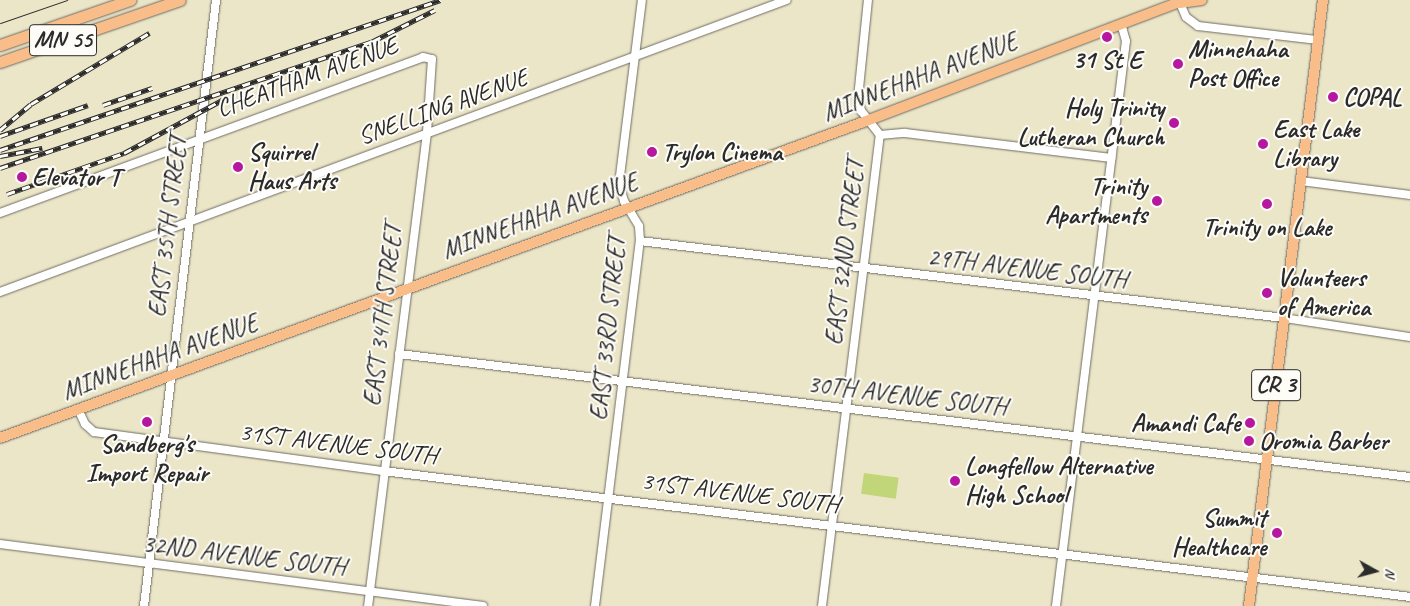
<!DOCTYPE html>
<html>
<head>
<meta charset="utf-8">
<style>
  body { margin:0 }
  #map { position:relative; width:1410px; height:606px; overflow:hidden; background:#ece6c9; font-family:Caveat,sans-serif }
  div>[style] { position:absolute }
  .green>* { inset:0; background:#c1d579; transform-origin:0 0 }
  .roads { filter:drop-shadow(0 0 1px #6f6c62) drop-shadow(0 0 1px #6f6c62) }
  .minor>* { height:8px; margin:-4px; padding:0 4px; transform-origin:4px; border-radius:4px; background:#fff }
  .major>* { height:10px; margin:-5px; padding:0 5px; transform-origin:5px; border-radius:5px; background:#f8bd88 }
  .highway>* { height:11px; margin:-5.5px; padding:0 5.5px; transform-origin:5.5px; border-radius:5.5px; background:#f8bd88 }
  .tram>* { height:1px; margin:-0.5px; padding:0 0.5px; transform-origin:0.5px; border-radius:0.5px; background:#2b2b2b }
  .rail>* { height:4.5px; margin-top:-2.25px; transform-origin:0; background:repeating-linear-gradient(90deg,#fdfcf7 0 8px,#2b2b2b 0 16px); box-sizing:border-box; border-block:1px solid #2b2b2b }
  .dots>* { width:14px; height:14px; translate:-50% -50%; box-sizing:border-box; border:2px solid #fdfcf7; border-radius:50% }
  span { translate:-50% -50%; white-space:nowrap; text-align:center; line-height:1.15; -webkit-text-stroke:4px #fdfcf7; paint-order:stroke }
  .shield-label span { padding:1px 4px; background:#fdfcf7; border:1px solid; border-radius:4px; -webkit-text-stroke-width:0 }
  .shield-label { font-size:24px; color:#2b2b2b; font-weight:700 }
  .poi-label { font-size:25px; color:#2b2b2b; font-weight:700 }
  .left { translate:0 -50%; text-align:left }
  .right { translate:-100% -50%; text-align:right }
  .street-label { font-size:25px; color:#2b2b2b }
  .north { position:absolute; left:1350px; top:546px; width:50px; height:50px; -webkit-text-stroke:4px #fdfcf7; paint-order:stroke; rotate:97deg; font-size:14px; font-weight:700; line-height:20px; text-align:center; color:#2b2b2b }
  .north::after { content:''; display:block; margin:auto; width:18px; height:22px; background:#2b2b2b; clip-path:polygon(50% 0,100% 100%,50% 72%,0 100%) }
</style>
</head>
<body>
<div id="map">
  <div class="green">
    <i style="left:864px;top:473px;width:35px;height:21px;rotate:8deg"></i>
  </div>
  <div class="roads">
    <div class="minor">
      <i style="left:1180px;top:3px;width:15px;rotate:67deg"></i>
      <i style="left:1186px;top:17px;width:15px;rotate:37deg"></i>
      <i style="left:1198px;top:26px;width:121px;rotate:6.7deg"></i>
      <i style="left:880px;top:135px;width:25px;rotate:-5deg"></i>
      <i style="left:905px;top:133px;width:208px;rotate:6.9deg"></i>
      <i style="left:1301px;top:181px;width:110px;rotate:7.3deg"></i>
      <i style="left:0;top:213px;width:451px;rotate:-20.2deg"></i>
      <i style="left:423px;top:57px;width:9px;rotate:13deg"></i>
      <i style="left:432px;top:59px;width:74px;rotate:93.9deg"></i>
      <i style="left:427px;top:133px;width:477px;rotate:97.1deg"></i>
      <i style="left:640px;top:241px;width:649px;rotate:6.82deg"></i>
      <i style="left:1284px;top:318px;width:127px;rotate:8.6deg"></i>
      <i style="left:0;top:292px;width:839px;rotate:-20.36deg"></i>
      <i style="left:399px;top:354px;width:1018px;rotate:6.94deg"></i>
      <i style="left:78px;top:409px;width:17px;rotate:65deg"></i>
      <i style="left:85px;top:424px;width:12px;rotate:42deg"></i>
      <i style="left:94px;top:432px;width:292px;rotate:7.7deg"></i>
      <i style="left:383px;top:471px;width:1035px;rotate:6.99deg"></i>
      <i style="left:0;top:544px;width:487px;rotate:7.3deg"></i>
      <i style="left:144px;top:606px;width:610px;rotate:-83.22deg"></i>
      <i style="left:595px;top:606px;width:368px;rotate:-83deg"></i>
      <i style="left:640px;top:241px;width:15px;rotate:-94deg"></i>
      <i style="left:639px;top:226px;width:29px;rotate:-121deg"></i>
      <i style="left:624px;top:201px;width:18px;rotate:-106deg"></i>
      <i style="left:619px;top:184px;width:185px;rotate:-82.9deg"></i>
      <i style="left:822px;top:606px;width:475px;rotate:-83deg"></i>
      <i style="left:880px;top:135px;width:31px;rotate:-128deg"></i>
      <i style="left:861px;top:111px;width:13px;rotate:-103deg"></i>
      <i style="left:858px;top:98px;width:99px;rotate:-84.2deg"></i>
      <i style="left:1056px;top:606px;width:569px;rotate:-82.94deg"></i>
      <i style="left:1126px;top:41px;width:18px;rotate:-106deg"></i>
    </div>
    <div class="major">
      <i style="left:1180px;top:3px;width:22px;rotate:-8deg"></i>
      <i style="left:0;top:438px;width:917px;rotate:-20.1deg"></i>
      <i style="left:861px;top:123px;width:346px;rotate:-20.8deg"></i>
      <i style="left:1249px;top:606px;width:611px;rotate:-83.04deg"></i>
    </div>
    <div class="highway">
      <i style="left:0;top:45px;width:138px;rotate:-19.1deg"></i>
      <i style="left:0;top:62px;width:190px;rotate:-19deg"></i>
    </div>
  </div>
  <div class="tram">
    <i style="left:0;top:23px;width:71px;rotate:-18.9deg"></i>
  </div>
  <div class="rail">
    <i style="left:103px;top:105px;width:52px;rotate:-19.1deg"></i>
    <i style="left:0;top:130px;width:40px;rotate:-40deg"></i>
    <i style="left:31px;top:104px;width:138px;rotate:-31deg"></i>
    <i style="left:0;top:136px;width:93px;rotate:-19.4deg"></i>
    <i style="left:0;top:150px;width:465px;rotate:-18.8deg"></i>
    <i style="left:0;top:156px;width:43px;rotate:-10.8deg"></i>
    <i style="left:0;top:168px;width:394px;rotate:-18.8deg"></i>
    <i style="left:373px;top:41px;width:69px;rotate:-26.6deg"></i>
    <i style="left:7px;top:194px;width:124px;rotate:-19.3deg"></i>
    <i style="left:124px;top:153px;width:114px;rotate:-28.4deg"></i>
  </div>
  <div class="dots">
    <i style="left:1107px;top:37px;background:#b5179e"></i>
    <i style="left:1178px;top:64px;background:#b5179e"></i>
    <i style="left:1333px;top:97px;background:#b5179e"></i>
    <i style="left:1174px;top:123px;background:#b5179e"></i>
    <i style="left:1263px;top:144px;background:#b5179e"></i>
    <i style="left:652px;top:152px;background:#b5179e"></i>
    <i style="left:238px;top:167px;background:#b5179e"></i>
    <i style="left:22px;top:177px;background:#b5179e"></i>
    <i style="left:1157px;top:201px;background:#b5179e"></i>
    <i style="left:1267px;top:204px;background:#b5179e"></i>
    <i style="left:1267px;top:293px;background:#b5179e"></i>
    <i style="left:147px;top:422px;background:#b5179e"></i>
    <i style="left:1250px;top:423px;background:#b5179e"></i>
    <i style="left:1249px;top:441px;background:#b5179e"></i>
    <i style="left:955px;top:481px;background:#b5179e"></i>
    <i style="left:1277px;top:533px;background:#b5179e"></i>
  </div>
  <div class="shield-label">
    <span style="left:63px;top:40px">MN 55</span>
    <span style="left:1276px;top:385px">CR 3</span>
  </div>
  <div class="poi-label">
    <span class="left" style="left:1188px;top:64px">Minnehaha<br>Post Office</span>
    <span style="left:1107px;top:60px">31 St E</span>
    <span class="left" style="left:1343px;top:97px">COPAL</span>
    <span class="right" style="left:1164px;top:123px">Holy Trinity<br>Lutheran Church</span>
    <span class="left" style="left:1273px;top:144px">East Lake<br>Library</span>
    <span class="left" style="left:662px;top:152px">Trylon Cinema</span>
    <span class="left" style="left:248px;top:167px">Squirrel<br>Haus Arts</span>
    <span class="left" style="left:32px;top:177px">Elevator T</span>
    <span class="right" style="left:1147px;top:201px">Trinity<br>Apartments</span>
    <span style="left:1267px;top:227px">Trinity on Lake</span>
    <span class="left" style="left:1277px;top:293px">Volunteers<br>of America</span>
    <span class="right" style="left:1240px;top:423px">Amandi Cafe</span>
    <span class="left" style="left:1259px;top:441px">Oromia Barber</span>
    <span style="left:147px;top:459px">Sandberg's<br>Import Repair</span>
    <span class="left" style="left:965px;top:481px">Longfellow Alternative<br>High School</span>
    <span class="right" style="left:1266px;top:533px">Summit<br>Healthcare</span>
  </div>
  <div class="street-label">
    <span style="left:307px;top:77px;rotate:-20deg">CHEATHAM AVENUE</span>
    <span style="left:920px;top:77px;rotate:-21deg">MINNEHAHA AVENUE</span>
    <span style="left:443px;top:107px;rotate:-20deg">SNELLING AVENUE</span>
    <span style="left:540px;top:216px;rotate:-20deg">MINNEHAHA AVENUE</span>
    <span style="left:168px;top:226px;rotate:-83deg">EAST 35TH STREET</span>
    <span style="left:845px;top:252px;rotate:-83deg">EAST 32ND STREET</span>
    <span style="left:1027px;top:269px;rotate:7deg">29TH AVENUE SOUTH</span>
    <span style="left:383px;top:315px;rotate:-83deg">EAST 34TH STREET</span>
    <span style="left:608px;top:328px;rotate:-84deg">EAST 33RD STREET</span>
    <span style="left:160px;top:357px;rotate:-20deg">MINNEHAHA AVENUE</span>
    <span style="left:907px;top:396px;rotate:7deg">30TH AVENUE SOUTH</span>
    <span style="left:338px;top:444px;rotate:7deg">31ST AVENUE SOUTH</span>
    <span style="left:740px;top:493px;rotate:7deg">31ST AVENUE SOUTH</span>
    <span style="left:244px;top:556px;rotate:7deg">32ND AVENUE SOUTH</span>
  </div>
  <div class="north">N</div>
</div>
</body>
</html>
